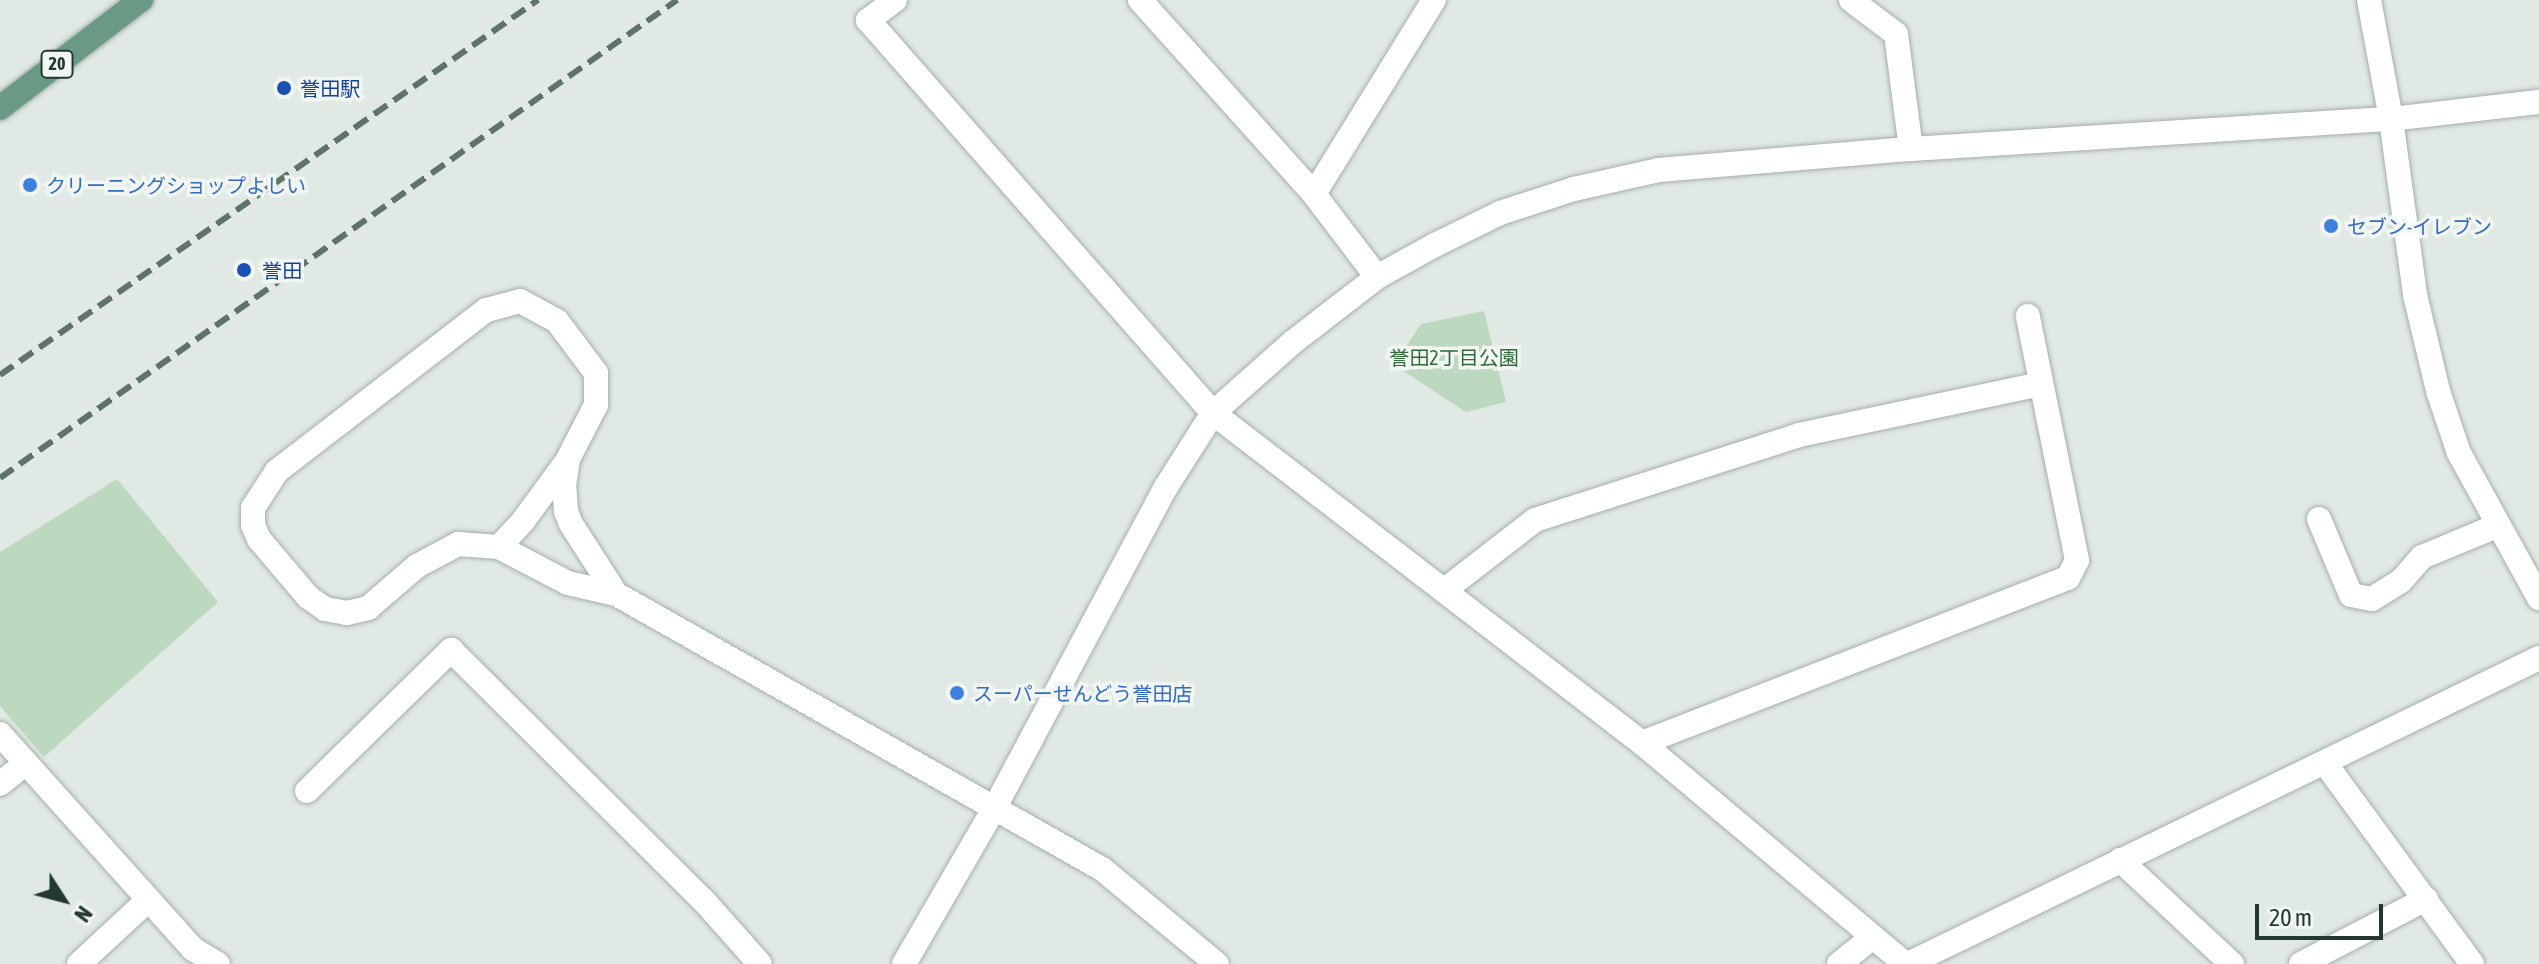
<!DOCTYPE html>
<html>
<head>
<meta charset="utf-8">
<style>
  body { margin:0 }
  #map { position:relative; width:2539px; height:964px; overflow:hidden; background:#e1e9e4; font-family:"Asap Condensed","Noto Sans JP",sans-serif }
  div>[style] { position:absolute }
  .green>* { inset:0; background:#bcd8be }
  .roads { filter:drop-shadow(0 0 2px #a4b0aa) drop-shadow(0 0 2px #a4b0aa) }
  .minor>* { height:24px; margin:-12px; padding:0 12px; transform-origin:12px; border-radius:12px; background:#fff }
  .major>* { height:24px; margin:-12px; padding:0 12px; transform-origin:12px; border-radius:12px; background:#6a9a85 }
  .rail>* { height:6px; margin-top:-3px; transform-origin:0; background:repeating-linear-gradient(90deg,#5e746a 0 16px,transparent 0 24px) }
  .dots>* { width:22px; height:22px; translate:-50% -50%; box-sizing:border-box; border:4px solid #f1f6f2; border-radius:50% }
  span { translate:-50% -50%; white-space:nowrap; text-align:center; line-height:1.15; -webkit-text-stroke:7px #f1f6f2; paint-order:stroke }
  .shield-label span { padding:2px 6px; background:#f1f6f2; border:2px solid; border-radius:6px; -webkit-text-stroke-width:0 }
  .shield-label { font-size:18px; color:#23382f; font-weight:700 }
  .transit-label { font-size:20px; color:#164399 }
  .left { translate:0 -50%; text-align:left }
  .shop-label { font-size:20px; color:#366cbe }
  .park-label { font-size:20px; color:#326a3e }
  .north { position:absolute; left:24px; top:860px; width:80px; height:80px; -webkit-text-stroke:6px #f1f6f2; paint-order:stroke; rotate:126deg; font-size:22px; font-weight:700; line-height:32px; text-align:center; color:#23382f }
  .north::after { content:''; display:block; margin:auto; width:28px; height:36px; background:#23382f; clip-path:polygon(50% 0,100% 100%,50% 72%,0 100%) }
  .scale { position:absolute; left:2255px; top:904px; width:128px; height:36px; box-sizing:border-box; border:4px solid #23382f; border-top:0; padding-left:10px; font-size:24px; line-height:28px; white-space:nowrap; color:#23382f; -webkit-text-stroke:6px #f1f6f2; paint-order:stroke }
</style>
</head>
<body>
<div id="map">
  <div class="green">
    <i style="clip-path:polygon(1484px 311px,1506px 402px,1466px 412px,1394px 365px,1421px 324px)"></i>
    <i style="clip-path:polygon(117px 479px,218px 602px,44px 757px,0 706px,0 552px)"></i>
  </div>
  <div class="roads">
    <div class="minor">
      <i style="left:895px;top:0;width:34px;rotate:143deg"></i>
      <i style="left:868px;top:20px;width:523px;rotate:48.72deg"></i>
      <i style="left:1213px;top:413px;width:541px;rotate:37.57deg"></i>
      <i style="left:1642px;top:743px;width:344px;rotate:40deg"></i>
      <i style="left:1140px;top:0;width:261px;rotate:48.1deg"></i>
      <i style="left:1851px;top:0;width:56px;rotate:37.1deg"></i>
      <i style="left:1896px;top:34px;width:116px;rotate:82.6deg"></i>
      <i style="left:2369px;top:0;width:121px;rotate:79.5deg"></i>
      <i style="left:2391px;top:119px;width:178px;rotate:82.2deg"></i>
      <i style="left:2415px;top:295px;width:99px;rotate:76.5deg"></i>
      <i style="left:2438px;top:391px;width:65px;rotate:71.3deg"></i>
      <i style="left:2459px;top:453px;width:166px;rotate:61.1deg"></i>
      <i style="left:1377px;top:277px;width:104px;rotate:-127.2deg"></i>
      <i style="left:1314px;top:194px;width:228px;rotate:-58.3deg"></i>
      <i style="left:2319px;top:519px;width:82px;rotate:67.2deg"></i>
      <i style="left:2351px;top:595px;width:21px;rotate:11deg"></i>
      <i style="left:2372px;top:599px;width:34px;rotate:-32deg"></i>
      <i style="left:2401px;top:581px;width:32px;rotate:-49deg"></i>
      <i style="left:2422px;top:557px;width:83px;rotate:-22.6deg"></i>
      <i style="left:499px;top:547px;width:35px;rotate:-47deg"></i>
      <i style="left:523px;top:521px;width:74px;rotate:-53.7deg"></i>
      <i style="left:1446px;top:589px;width:113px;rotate:-37.8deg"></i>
      <i style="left:1535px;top:520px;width:277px;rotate:-17.8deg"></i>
      <i style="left:1799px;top:435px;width:247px;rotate:-11.9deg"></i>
      <i style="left:616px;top:594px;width:83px;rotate:-122.7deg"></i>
      <i style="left:571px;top:524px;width:14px;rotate:-111deg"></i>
      <i style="left:566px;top:511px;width:26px;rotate:-94deg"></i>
      <i style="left:564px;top:485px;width:26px;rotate:-81deg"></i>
      <i style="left:568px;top:459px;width:61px;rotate:-62.6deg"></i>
      <i style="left:596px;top:405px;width:32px;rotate:-90deg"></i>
      <i style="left:596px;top:373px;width:65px;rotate:-126.9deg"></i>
      <i style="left:557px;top:321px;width:42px;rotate:-151.6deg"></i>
      <i style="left:520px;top:301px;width:35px;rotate:165deg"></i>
      <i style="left:486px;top:310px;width:264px;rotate:142.4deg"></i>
      <i style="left:277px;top:471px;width:44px;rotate:123deg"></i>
      <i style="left:253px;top:508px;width:17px;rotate:90deg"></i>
      <i style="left:253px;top:525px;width:15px;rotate:67deg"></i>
      <i style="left:259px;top:539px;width:76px;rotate:49.8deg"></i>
      <i style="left:308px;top:597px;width:21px;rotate:35deg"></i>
      <i style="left:325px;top:609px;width:22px;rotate:10deg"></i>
      <i style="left:347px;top:613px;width:22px;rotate:-13deg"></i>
      <i style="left:368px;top:608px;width:65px;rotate:-40.6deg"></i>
      <i style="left:417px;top:566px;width:47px;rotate:-28.2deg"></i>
      <i style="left:458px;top:544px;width:41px;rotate:4.2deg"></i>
      <i style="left:499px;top:547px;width:78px;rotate:27.6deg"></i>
      <i style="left:568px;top:583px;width:49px;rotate:12.9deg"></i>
      <i style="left:616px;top:594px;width:558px;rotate:29.5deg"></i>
      <i style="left:1102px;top:869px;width:149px;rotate:39.6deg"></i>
      <i style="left:0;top:734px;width:289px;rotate:48.1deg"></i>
      <i style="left:193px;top:949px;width:29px;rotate:31deg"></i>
      <i style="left:1642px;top:743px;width:457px;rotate:-21.2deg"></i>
      <i style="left:2068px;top:578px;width:20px;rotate:-63deg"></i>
      <i style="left:2077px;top:560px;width:249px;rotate:-101.4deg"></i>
      <i style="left:2325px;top:763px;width:249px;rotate:53.8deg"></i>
      <i style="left:0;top:784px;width:33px;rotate:-39deg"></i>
      <i style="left:307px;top:791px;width:202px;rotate:-44.4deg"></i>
      <i style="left:451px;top:650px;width:356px;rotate:44.8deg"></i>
      <i style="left:704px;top:901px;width:84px;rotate:48.4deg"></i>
      <i style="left:2120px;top:860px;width:153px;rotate:42.9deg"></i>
      <i style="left:79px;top:964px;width:94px;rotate:-42.8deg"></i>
      <i style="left:904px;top:964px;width:181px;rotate:-59.9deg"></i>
      <i style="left:995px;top:807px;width:363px;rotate:-61.9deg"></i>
      <i style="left:1166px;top:487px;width:88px;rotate:-57.6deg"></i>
      <i style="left:1213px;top:413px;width:107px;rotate:-41.6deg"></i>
      <i style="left:1293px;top:342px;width:106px;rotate:-37.7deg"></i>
      <i style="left:1377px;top:277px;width:66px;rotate:-28.9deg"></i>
      <i style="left:1435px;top:245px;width:72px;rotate:-26.2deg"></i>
      <i style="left:1500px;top:213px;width:78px;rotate:-18deg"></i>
      <i style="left:1574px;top:189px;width:87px;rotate:-12.6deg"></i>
      <i style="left:1659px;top:170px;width:253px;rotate:-4.8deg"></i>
      <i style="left:1911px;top:149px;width:481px;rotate:-3.6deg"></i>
      <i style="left:2391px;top:119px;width:149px;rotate:-6.6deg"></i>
      <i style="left:1839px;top:964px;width:43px;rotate:-38.5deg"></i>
      <i style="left:1908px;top:964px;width:701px;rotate:-25.87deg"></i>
      <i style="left:2301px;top:964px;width:141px;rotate:-27.5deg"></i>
    </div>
    <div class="major">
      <i style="left:0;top:108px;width:178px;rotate:-37.5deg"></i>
    </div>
  </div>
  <div class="rail">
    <i style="left:0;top:375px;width:656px;rotate:-34.88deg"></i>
    <i style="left:0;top:478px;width:829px;rotate:-35.22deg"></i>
  </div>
  <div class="dots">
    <i style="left:284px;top:88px;background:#1a4fb4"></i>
    <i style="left:30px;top:185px;background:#3f7fe0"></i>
    <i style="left:2331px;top:226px;background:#3f7fe0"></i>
    <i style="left:244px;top:270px;background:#1a4fb4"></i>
    <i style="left:957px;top:693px;background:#3f7fe0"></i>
  </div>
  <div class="shield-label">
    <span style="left:57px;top:64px">20</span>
  </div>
  <div class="transit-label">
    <span class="left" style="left:300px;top:88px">誉田駅</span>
    <span class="left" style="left:262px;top:270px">誉田</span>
  </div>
  <div class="shop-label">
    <span class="left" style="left:46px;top:185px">クリーニングショップよしい</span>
    <span class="left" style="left:2347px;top:226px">セブン-イレブン</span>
    <span class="left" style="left:973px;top:693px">スーパーせんどう誉田店</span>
  </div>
  <div class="park-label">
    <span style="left:1454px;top:357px">誉田2丁目公園</span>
  </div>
  <div class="north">N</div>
  <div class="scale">20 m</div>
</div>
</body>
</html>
